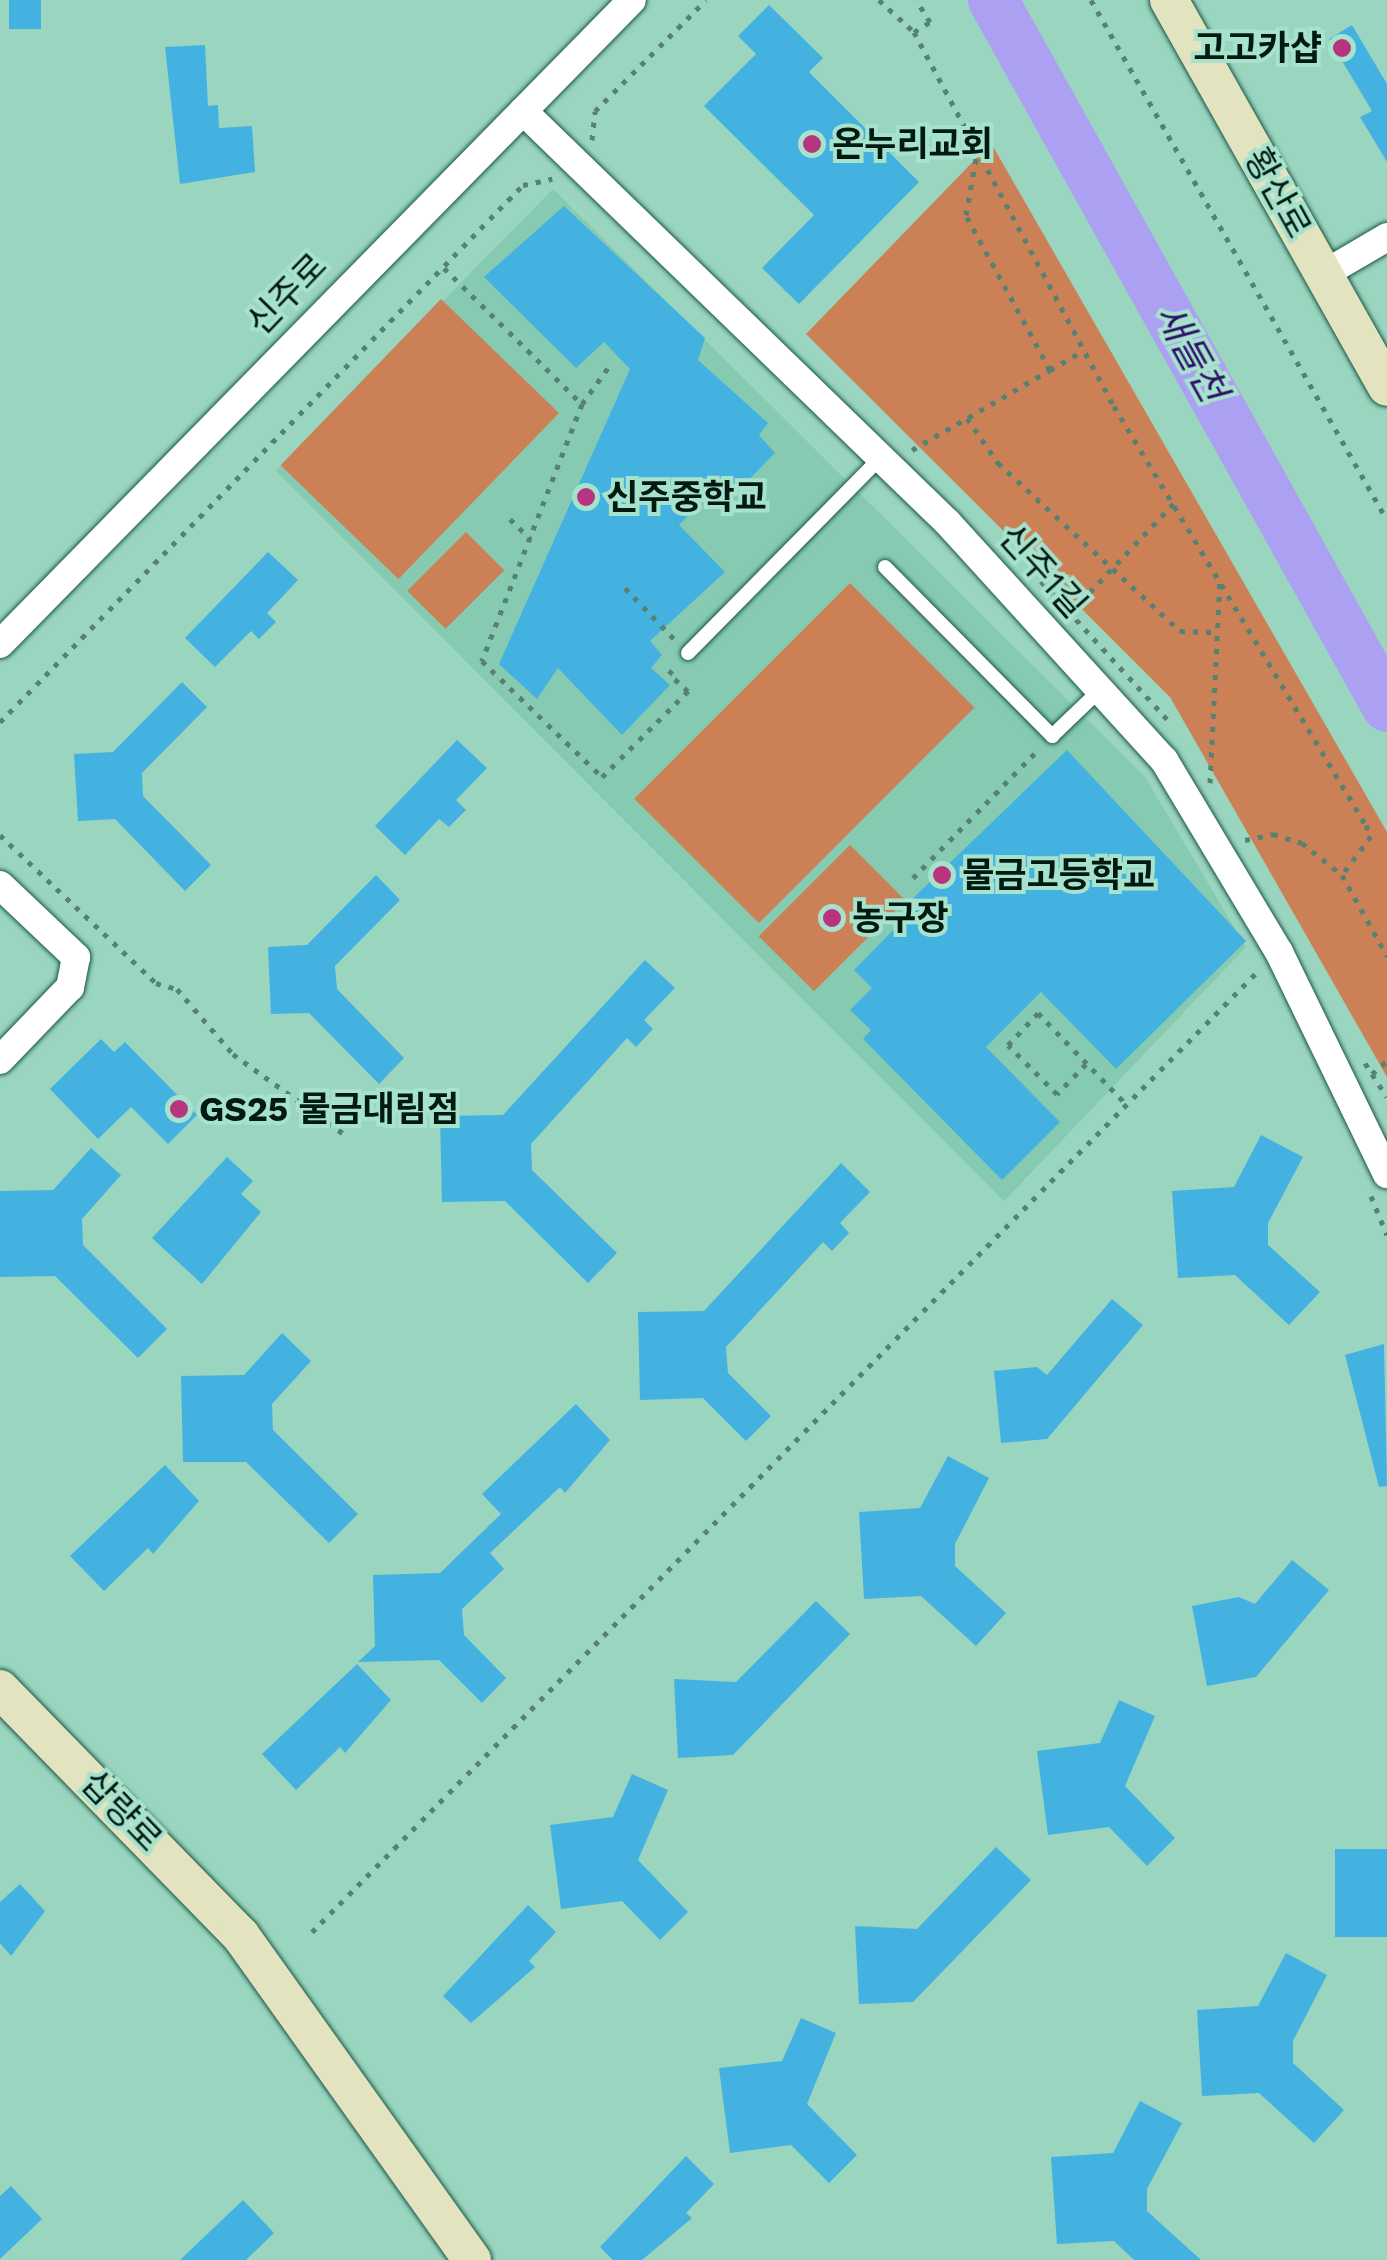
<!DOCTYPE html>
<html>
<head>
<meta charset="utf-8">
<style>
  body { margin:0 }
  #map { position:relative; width:1387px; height:2260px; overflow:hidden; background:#99d5bf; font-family:"Work Sans","Noto Sans KR",sans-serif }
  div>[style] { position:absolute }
  .built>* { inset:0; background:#86cab1 }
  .green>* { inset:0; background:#cb8055; transform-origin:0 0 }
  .river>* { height:50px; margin:-25px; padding:0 25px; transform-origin:25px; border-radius:25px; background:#aca0f3 }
  .building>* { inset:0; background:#44b2e0; transform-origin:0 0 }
  .path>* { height:5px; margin-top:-2.5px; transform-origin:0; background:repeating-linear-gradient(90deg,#578273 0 5px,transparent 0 13px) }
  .roads { filter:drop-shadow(0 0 2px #1a5745) drop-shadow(0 0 2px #1a5745) }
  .lane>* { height:14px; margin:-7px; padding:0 7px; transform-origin:7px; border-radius:7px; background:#fff }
  .street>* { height:28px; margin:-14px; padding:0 14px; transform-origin:14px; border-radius:14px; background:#fff }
  .secondary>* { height:38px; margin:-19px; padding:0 19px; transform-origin:19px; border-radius:19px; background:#e3e3c0 }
  .dots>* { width:28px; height:28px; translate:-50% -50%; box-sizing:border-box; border:5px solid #a6e2cc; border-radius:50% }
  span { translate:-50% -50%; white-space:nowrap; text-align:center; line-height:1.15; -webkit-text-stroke:8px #a6e2cc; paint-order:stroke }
  .poi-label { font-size:35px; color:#031a13; font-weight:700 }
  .right { translate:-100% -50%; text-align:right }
  .left { translate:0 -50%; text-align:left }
  .street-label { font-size:35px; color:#031a13 }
  .water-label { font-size:38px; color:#30116c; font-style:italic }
</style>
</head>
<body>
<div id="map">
  <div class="built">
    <i style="clip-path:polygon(553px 189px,1145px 777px,1246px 947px,1004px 1201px,276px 471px)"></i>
  </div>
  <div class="green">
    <i style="clip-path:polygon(991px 143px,1387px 832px,1387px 1077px,1170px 697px,806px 334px)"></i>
    <i style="left:441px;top:299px;width:164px;height:231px;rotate:44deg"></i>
    <i style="left:466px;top:532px;width:54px;height:83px;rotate:45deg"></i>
    <i style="left:850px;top:583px;width:176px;height:305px;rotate:45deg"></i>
    <i style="left:850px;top:845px;width:78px;height:129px;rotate:45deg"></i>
  </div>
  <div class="river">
    <i style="left:993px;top:0;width:809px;rotate:60.87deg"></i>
  </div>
  <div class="building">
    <i style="left:9px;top:0;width:32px;height:29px"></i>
    <i style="clip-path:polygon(769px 5px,823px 58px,809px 72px,919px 182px,799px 304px,762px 268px,814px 215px,704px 106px,756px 54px,738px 36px)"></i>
    <i style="clip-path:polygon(1352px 25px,1387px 84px,1387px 162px,1360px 117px,1372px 111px,1329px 39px)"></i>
    <i style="clip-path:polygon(205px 45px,208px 106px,218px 105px,219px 128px,252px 126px,255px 172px,180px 184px,165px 47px)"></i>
    <i style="clip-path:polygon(564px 206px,705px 338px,698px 360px,768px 423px,759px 435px,775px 453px,731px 498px,719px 484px,679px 525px,725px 572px,650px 641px,662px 655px,651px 668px,670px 685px,622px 735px,558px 668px,537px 699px,499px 664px,630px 369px,604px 342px,576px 368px,484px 277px)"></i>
    <i style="clip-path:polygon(268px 552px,298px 580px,267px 613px,276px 622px,259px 639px,251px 631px,215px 667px,185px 638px)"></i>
    <i style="clip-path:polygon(182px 682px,207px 707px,142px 773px,143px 796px,211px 865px,185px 891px,115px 819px,78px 821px,74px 754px,113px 752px)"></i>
    <i style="clip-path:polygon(457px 740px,487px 768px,456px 800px,466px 810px,449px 827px,439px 819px,405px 855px,375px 826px)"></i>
    <i style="clip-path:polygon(1067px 750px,1246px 941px,1116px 1069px,1041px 992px,986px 1047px,1060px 1122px,1002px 1180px,863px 1039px,871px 1030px,850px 1010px,872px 988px,854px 970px,912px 911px,906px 905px)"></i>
    <i style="clip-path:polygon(376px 875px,400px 900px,335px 966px,337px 989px,404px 1058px,379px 1084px,309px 1013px,271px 1014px,268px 947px,307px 945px)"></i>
    <i style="clip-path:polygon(645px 960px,675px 988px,644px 1020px,653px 1029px,636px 1047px,627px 1038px,531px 1144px,532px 1170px,617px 1253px,588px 1283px,505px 1201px,442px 1202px,440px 1116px,503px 1115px)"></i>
    <i style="clip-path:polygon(101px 1039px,114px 1052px,125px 1042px,197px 1115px,168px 1144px,131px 1107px,98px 1139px,50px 1089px)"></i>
    <i style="clip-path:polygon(1261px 1135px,1303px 1157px,1268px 1223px,1268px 1245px,1320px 1292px,1289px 1325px,1235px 1275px,1178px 1278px,1172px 1191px,1234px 1187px)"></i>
    <i style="clip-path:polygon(91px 1148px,121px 1175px,82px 1219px,83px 1245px,167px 1329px,138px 1358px,55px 1276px,0 1277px,0 1191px,53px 1190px)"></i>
    <i style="clip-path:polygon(227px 1157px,253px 1181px,241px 1194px,261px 1212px,202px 1284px,152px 1238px)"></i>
    <i style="clip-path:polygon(841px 1163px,870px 1192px,840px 1223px,849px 1233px,832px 1251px,823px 1242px,726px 1347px,728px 1373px,771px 1416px,746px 1441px,703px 1398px,640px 1400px,638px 1312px,704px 1311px)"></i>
    <i style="clip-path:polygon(1112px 1299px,1143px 1325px,1047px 1439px,1001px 1443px,994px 1371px,1037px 1367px,1047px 1375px)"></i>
    <i style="clip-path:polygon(282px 1333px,311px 1361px,272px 1404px,273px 1430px,358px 1514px,329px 1543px,246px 1462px,183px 1462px,181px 1376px,244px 1375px)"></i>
    <i style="clip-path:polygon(1384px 1344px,1387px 1486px,1379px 1487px,1345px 1355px)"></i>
    <i style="clip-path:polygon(576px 1404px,610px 1440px,565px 1493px,560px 1487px,490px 1553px,504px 1569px,462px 1609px,464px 1635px,506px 1678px,482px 1703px,439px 1660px,358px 1662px,375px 1646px,373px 1575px,440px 1573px,501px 1514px,482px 1494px)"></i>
    <i style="clip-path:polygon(948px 1456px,989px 1478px,955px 1544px,955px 1566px,1006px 1613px,976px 1646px,921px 1596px,864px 1599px,859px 1512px,920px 1508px)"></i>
    <i style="clip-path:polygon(165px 1465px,199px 1501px,153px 1554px,148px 1548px,104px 1591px,70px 1556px)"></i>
    <i style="clip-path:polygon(1292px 1560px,1329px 1590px,1256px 1677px,1207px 1686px,1192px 1606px,1239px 1597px,1255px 1604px)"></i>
    <i style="clip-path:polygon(816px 1601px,850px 1634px,733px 1755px,678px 1758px,674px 1679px,736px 1682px)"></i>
    <i style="clip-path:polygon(357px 1664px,391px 1700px,345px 1753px,340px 1747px,296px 1790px,262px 1754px)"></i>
    <i style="clip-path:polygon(1119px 1700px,1155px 1716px,1125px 1786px,1175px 1838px,1147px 1866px,1109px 1827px,1048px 1835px,1037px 1751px,1100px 1743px)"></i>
    <i style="clip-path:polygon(632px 1774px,668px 1790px,638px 1860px,688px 1912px,660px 1940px,622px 1901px,561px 1909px,550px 1825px,613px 1817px)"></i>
    <i style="clip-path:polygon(996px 1847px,1031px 1880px,913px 2002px,859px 2004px,855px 1926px,917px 1929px)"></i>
    <i style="left:1387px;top:1849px;width:88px;height:52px;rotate:90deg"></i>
    <i style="clip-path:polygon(20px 1884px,45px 1911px,11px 1956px,0 1943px,0 1902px)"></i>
    <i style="clip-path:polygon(528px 1905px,556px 1932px,529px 1961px,535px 1967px,471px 2023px,443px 1996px)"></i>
    <i style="clip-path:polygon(1286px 1953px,1327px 1975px,1293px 2041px,1293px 2063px,1344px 2110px,1314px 2143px,1259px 2093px,1202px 2096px,1197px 2010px,1258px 2006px)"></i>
    <i style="clip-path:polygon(801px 2018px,836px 2033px,807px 2104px,857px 2155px,829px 2183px,791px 2145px,730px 2153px,719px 2068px,782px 2061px)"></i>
    <i style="clip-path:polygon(1140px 2101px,1182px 2123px,1147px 2189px,1147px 2211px,1201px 2260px,1134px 2260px,1114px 2241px,1057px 2244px,1051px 2157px,1113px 2153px)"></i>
    <i style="clip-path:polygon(686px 2156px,714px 2184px,686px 2213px,692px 2218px,642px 2260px,613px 2260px,600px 2247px)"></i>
    <i style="clip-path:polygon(11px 2186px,42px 2219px,0 2259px,0 2196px)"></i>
    <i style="clip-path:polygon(243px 2200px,274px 2233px,246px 2260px,180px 2260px)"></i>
  </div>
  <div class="path">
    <i style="left:879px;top:0;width:47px;rotate:42.4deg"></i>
    <i style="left:914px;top:32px;width:19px;rotate:-32deg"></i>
    <i style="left:930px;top:22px;width:26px;rotate:-122deg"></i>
    <i style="left:1091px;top:0;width:598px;rotate:60.35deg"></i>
    <i style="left:914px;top:32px;width:424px;rotate:61.9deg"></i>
    <i style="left:1114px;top:406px;width:489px;rotate:59deg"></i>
    <i style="left:1366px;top:825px;width:12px;rotate:66deg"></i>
    <i style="left:1371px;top:836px;width:49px;rotate:126.6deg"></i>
    <i style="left:1342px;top:875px;width:93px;rotate:60.9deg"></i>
    <i style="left:592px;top:140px;width:29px;rotate:-84deg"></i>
    <i style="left:595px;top:111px;width:157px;rotate:-45deg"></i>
    <i style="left:444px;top:268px;width:194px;rotate:44.6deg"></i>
    <i style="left:582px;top:404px;width:276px;rotate:111.3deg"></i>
    <i style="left:482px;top:661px;width:167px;rotate:44deg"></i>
    <i style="left:602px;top:777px;width:122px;rotate:-45deg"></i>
    <i style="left:688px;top:691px;width:25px;rotate:-138deg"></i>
    <i style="left:669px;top:674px;width:9px;rotate:-49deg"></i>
    <i style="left:1050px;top:370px;width:39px;rotate:-30deg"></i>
    <i style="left:582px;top:404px;width:48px;rotate:-54.3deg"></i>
    <i style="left:967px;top:418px;width:55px;rotate:55.4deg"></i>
    <i style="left:998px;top:463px;width:248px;rotate:42.7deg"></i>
    <i style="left:1180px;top:631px;width:37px;rotate:2deg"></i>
    <i style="left:912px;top:450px;width:160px;rotate:-30.1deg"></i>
    <i style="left:1050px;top:370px;width:176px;rotate:-118.5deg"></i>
    <i style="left:966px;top:215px;width:63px;rotate:-79.9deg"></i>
    <i style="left:510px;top:519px;width:28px;rotate:44deg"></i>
    <i style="left:1041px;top:581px;width:188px;rotate:47.6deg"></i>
    <i style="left:625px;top:588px;width:74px;rotate:46.1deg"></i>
    <i style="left:1072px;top:611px;width:149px;rotate:-46.6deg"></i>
    <i style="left:0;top:722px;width:750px;rotate:-45.76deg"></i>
    <i style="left:523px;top:185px;width:30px;rotate:-12deg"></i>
    <i style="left:1210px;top:783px;width:204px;rotate:-87.2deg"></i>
    <i style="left:0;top:835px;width:215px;rotate:43.5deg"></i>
    <i style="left:156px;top:983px;width:22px;rotate:16deg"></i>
    <i style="left:177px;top:989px;width:86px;rotate:49.3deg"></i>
    <i style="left:233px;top:1054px;width:137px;rotate:35.8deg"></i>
    <i style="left:1245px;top:840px;width:29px;rotate:-12deg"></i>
    <i style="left:1273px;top:834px;width:30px;rotate:17deg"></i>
    <i style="left:1302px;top:843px;width:51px;rotate:38.7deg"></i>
    <i style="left:913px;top:878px;width:180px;rotate:-45.7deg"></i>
    <i style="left:1365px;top:1063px;width:40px;rotate:57.1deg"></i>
    <i style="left:1086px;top:1064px;width:42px;rotate:134deg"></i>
    <i style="left:1057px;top:1094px;width:69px;rotate:-135deg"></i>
    <i style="left:1008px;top:1045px;width:44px;rotate:-46.8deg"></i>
    <i style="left:1038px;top:1013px;width:127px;rotate:46deg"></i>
    <i style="left:1372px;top:1074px;width:20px;rotate:-41deg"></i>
    <i style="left:1371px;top:1196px;width:42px;rotate:67.7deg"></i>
    <i style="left:312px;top:1932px;width:1351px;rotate:-45.45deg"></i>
  </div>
  <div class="roads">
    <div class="lane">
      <i style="left:885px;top:567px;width:238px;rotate:45.3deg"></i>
      <i style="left:1052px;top:736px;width:66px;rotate:-43.8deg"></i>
      <i style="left:688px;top:653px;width:275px;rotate:-45.4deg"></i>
    </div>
    <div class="street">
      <i style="left:523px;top:111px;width:592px;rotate:44.11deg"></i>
      <i style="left:948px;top:523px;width:321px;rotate:47.7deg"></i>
      <i style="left:1164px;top:760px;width:224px;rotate:59.1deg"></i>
      <i style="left:1279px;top:952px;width:247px;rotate:64.1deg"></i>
      <i style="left:1324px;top:274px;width:73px;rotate:-30.4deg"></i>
      <i style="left:0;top:644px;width:902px;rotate:-45.54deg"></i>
      <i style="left:0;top:885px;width:105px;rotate:43.5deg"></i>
      <i style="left:76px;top:957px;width:31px;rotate:101deg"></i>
      <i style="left:70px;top:987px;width:101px;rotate:133.8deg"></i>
    </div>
    <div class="secondary">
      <i style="left:1169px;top:0;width:444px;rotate:60.6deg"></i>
      <i style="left:0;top:1689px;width:345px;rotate:45.7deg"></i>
      <i style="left:241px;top:1936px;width:398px;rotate:54.5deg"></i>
    </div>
  </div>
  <div class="dots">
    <i style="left:1342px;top:48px;background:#b7357f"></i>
    <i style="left:812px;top:144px;background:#b7357f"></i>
    <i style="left:586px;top:497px;background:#b7357f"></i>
    <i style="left:942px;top:875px;background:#b7357f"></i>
    <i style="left:832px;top:918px;background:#b7357f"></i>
    <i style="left:179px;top:1109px;background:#b7357f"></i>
  </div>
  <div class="poi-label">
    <span class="right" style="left:1322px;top:48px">고고카샵</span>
    <span class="left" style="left:832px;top:144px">온누리교회</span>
    <span class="left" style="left:606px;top:497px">신주중학교</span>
    <span class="left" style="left:962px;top:875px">물금고등학교</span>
    <span class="left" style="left:852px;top:918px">농구장</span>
    <span class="left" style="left:199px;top:1109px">GS25 물금대림점</span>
  </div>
  <div class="street-label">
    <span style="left:1278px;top:193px;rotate:61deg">황산로</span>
    <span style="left:287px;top:294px;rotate:-46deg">신주로</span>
    <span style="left:1043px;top:571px;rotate:48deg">신주1길</span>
    <span style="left:122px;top:1811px;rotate:46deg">삽량로</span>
  </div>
  <div class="water-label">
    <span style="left:1190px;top:353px;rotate:61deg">새들천</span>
  </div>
</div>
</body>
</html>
